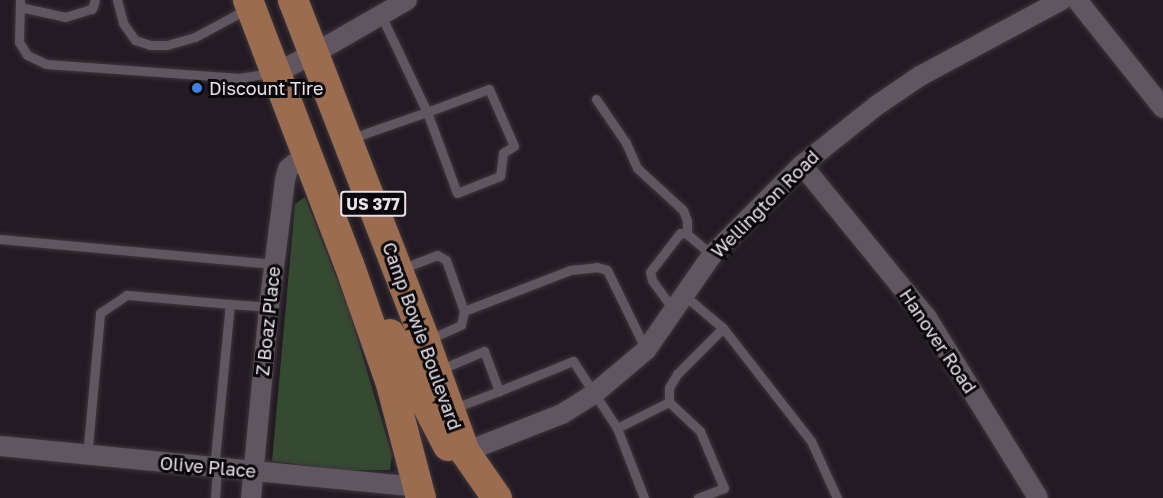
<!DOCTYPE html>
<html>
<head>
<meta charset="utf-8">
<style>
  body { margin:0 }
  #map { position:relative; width:1163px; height:498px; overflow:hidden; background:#231b23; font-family:"Golos Text",sans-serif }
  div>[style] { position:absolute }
  .green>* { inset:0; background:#364a32 }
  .roads { filter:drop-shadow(0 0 2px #3c363c) drop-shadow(0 0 2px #3c363c) }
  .service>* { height:9px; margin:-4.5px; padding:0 4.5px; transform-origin:4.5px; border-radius:4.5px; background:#60565f }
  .minor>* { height:20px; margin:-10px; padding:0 10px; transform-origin:10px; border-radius:10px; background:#60565f }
  .primary>* { height:30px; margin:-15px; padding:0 15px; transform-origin:15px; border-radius:15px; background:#9b6c4f }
  .dots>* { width:16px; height:16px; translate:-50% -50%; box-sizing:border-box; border:3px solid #0a070a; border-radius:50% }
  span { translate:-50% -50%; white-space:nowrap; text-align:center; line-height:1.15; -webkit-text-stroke:6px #0a070a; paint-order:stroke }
  .shield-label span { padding:2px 4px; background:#0a070a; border:2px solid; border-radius:4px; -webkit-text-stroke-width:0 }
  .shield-label { font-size:16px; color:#e8e2e8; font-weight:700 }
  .poi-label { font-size:18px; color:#e8e2e8 }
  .left { translate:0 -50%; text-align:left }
  .street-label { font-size:18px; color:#e8e2e8 }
</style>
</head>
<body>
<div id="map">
  <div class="green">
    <i style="clip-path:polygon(305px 197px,348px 307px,392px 455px,390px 470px,342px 470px,272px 461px,295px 204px)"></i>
  </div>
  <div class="roads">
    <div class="service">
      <i style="left:20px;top:0;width:42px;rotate:91.4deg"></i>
      <i style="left:19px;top:42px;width:15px;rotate:58deg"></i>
      <i style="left:27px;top:55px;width:21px;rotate:25deg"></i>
      <i style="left:46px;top:64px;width:194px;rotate:4.1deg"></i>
      <i style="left:239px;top:78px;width:31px;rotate:-9deg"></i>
      <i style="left:117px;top:0;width:24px;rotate:75deg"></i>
      <i style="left:123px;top:23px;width:21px;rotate:55deg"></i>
      <i style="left:135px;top:40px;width:16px;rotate:18deg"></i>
      <i style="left:150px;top:45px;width:17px"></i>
      <i style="left:167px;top:45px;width:29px;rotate:-16deg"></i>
      <i style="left:195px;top:37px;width:59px;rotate:-28.3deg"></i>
      <i style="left:20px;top:7px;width:46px;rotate:12.5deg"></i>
      <i style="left:65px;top:17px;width:28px;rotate:-17deg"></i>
      <i style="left:92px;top:9px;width:9px;rotate:-72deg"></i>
      <i style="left:596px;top:99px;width:53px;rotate:55.7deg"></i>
      <i style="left:626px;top:143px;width:27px;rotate:66deg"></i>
      <i style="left:637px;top:168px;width:62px;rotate:42.4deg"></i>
      <i style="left:683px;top:210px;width:12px;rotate:70deg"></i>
      <i style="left:687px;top:221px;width:13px;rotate:90deg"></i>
      <i style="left:351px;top:139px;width:22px;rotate:-21deg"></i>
      <i style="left:372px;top:131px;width:58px;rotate:-19.1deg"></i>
      <i style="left:427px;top:112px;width:66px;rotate:-20.4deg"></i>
      <i style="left:489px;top:89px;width:62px;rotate:66.3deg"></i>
      <i style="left:514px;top:146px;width:13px;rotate:148deg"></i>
      <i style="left:503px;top:153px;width:23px;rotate:97deg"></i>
      <i style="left:500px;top:176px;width:46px;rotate:158.4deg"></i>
      <i style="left:457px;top:193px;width:86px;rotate:-110.3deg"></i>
      <i style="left:427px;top:112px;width:107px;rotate:-115.4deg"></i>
      <i style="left:0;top:239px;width:275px;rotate:5.2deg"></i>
      <i style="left:401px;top:269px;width:39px;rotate:-21deg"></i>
      <i style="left:437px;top:255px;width:10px;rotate:29deg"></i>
      <i style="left:446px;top:260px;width:54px;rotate:70.6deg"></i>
      <i style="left:464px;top:311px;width:14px;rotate:102deg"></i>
      <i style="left:461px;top:325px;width:36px;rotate:156deg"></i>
      <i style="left:685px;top:296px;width:50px;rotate:40.1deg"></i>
      <i style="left:723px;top:328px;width:65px;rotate:135deg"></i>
      <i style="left:677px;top:374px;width:16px;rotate:120deg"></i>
      <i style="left:669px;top:388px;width:14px;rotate:90deg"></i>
      <i style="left:669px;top:402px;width:42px;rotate:43.1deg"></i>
      <i style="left:700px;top:431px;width:62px;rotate:67.2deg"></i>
      <i style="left:724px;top:488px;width:28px;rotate:159deg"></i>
      <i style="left:464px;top:311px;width:114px;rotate:-21.1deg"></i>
      <i style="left:570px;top:270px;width:27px;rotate:-6deg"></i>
      <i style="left:597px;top:267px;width:10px;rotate:17deg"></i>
      <i style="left:607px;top:270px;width:89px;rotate:64deg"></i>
      <i style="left:675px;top:312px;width:39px;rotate:-126deg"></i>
      <i style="left:652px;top:280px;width:8px;rotate:-104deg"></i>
      <i style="left:650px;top:272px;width:49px;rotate:-52.4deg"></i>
      <i style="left:680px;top:233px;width:7px;rotate:8deg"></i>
      <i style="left:687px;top:234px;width:33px;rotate:40deg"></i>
      <i style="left:723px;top:328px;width:143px;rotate:52.1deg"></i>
      <i style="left:811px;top:441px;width:63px;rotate:65.5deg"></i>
      <i style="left:439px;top:370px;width:49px;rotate:-22.9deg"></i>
      <i style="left:484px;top:351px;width:43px;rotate:69.4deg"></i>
      <i style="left:499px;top:391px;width:50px;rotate:159deg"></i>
      <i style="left:499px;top:391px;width:80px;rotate:-22.1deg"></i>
      <i style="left:573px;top:361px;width:80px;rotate:56.7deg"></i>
      <i style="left:617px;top:428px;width:75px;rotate:68.9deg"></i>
      <i style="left:617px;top:428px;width:58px;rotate:-26.6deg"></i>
      <i style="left:87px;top:457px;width:145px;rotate:-84.8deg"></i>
      <i style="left:100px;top:313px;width:32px;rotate:-34deg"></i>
      <i style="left:127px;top:295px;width:103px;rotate:5deg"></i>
      <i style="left:214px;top:469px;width:166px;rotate:-84.5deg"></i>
      <i style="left:230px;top:304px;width:39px;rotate:4deg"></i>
      <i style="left:215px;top:498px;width:29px;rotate:-86deg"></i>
    </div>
    <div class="minor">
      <i style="left:1077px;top:0;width:138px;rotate:51.5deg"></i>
      <i style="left:276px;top:73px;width:44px;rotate:-27.1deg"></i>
      <i style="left:315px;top:53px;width:106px;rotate:-29.9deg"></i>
      <i style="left:802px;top:165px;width:198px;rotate:50.8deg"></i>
      <i style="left:927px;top:318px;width:211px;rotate:58.3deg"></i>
      <i style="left:0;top:446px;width:419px;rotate:5.6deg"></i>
      <i style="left:465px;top:452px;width:104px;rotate:-21.4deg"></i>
      <i style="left:562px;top:414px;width:39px;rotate:-32deg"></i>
      <i style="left:595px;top:393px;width:67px;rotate:-40.1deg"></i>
      <i style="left:646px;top:350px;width:116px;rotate:-55.2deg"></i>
      <i style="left:712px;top:255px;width:127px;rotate:-45deg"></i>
      <i style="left:802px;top:165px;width:95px;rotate:-38.6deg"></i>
      <i style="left:876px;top:106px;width:53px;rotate:-34.3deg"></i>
      <i style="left:920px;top:76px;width:161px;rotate:-28.2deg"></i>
      <i style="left:251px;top:498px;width:192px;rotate:-84.6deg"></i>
      <i style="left:269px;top:307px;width:128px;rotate:-82.8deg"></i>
      <i style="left:285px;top:180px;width:11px;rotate:-75deg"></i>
      <i style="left:288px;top:169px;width:8px;rotate:-40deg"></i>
      <i style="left:294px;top:164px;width:16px;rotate:-7deg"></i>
    </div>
    <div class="primary">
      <i style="left:248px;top:0;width:283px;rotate:69.1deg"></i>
      <i style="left:349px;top:264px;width:127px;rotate:70.7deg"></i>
      <i style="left:391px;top:384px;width:118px;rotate:75.3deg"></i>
      <i style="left:293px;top:0;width:366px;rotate:68.8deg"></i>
      <i style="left:425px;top:341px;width:118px;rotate:70.2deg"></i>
      <i style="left:465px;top:452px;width:56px;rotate:55.2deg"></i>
      <i style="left:390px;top:334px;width:126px;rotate:62.6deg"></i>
    </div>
  </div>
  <div class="dots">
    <i style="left:197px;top:88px;background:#3f7fe0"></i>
  </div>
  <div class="shield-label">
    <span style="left:373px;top:204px">US 377</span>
  </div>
  <div class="poi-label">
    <span class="left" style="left:209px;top:88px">Discount Tire</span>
  </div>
  <div class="street-label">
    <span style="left:765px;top:204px;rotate:-45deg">Wellington Road</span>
    <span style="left:268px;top:321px;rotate:-84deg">Z Boaz Place</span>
    <span style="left:422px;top:336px;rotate:70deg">Camp Bowie Boulevard</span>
    <span style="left:938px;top:341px;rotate:56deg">Hanover Road</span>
    <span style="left:208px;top:467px;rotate:5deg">Olive Place</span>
  </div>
</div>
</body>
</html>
